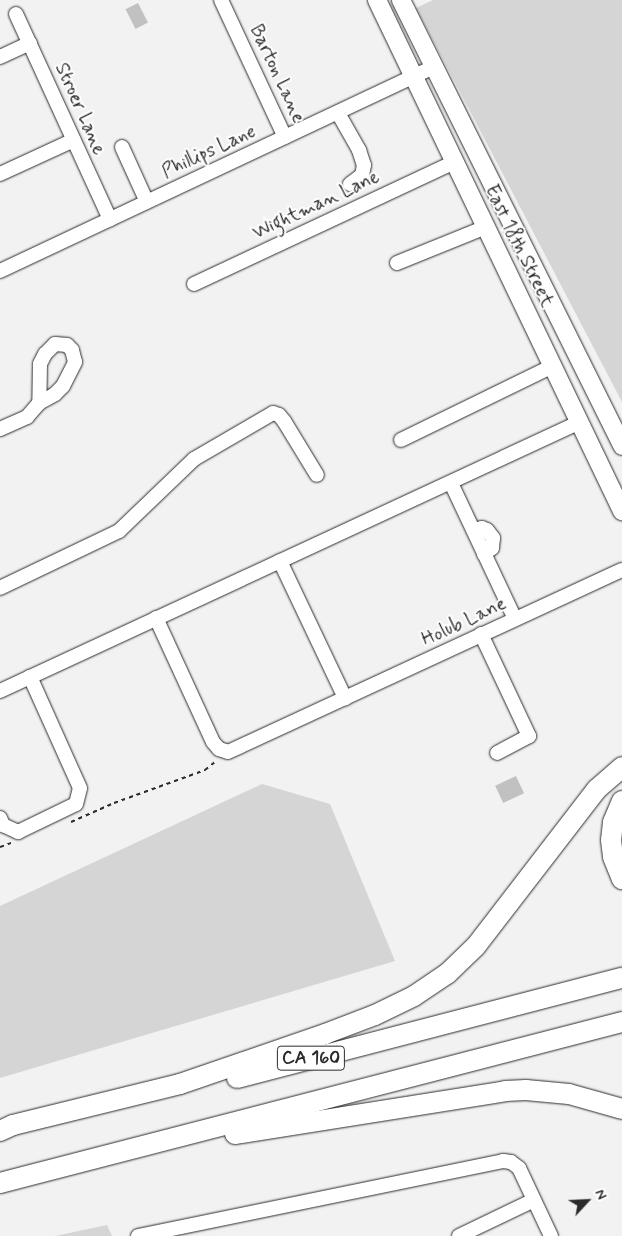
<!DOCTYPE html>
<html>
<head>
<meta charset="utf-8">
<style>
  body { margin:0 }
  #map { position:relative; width:622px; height:1236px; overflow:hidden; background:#f2f2f2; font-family:Mynerve,sans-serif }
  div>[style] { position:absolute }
  .green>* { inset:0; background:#d5d5d5 }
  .building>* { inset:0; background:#c1c1c1; transform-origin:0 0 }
  .path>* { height:2px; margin-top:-1px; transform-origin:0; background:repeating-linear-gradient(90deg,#2b2b2b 0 4px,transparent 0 8px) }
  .roads { filter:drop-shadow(0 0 1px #2b2b2b) drop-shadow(0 0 1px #2b2b2b) }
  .minor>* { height:14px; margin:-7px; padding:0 7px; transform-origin:7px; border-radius:7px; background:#fff }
  .major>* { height:18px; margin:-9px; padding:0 9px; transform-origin:9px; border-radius:9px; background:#fff }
  .highway>* { height:20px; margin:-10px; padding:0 10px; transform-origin:10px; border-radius:10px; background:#fff }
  span { translate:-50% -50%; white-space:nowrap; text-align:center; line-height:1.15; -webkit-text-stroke:4px #fff; paint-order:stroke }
  .shield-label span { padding:1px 4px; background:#fff; border:1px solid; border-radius:4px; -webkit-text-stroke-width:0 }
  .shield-label { font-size:18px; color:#2b2b2b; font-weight:700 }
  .street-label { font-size:19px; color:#2b2b2b }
  .north { position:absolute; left:562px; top:1176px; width:50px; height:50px; -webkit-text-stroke:4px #fff; paint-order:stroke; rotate:65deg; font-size:14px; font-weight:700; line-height:20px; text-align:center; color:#2b2b2b }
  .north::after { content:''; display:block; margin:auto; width:18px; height:22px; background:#2b2b2b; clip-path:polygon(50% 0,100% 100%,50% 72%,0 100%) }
</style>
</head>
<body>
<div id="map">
  <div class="green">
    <i style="clip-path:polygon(433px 0,622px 0,622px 402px,416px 8px)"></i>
    <i style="clip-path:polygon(262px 784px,330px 804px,395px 961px,0 1078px,0 906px)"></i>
    <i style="clip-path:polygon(107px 1225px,112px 1236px,55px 1236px)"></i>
  </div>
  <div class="building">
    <i style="left:138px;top:3px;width:22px;height:14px;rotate:63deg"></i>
    <i style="left:516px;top:776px;width:19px;height:23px;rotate:65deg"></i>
  </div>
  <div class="path">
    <i style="left:71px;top:822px;width:47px;rotate:-23.8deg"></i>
    <i style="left:114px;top:803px;width:97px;rotate:-19.9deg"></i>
    <i style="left:205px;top:770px;width:14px;rotate:-39deg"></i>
    <i style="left:0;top:847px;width:12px;rotate:-20deg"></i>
  </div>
  <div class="roads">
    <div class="minor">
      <i style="left:221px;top:0;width:151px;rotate:65deg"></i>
      <i style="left:16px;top:14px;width:226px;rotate:65.4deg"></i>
      <i style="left:0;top:57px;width:33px;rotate:-25deg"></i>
      <i style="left:338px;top:113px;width:43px;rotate:60.4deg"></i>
      <i style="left:359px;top:150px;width:16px;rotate:72deg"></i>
      <i style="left:364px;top:165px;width:10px;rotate:101deg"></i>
      <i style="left:362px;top:175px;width:15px;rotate:143deg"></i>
      <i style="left:122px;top:147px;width:60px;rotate:65.6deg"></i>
      <i style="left:0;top:174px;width:81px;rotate:-24.7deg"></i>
      <i style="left:397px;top:263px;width:96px;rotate:-22deg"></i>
      <i style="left:0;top:271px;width:480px;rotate:-25.2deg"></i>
      <i style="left:194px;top:284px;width:288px;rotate:-25.1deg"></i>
      <i style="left:0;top:429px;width:30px;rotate:-24deg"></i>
      <i style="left:27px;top:417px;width:18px;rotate:-49deg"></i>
      <i style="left:39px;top:403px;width:18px;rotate:-29deg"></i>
      <i style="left:55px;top:394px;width:11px;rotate:-45deg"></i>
      <i style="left:63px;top:386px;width:27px;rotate:-63deg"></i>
      <i style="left:75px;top:362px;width:12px;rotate:-104deg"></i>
      <i style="left:72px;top:350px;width:7px;rotate:-135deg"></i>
      <i style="left:67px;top:345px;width:12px;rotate:-175deg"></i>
      <i style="left:55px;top:344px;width:14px;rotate:135deg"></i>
      <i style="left:45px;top:354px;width:11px;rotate:117deg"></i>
      <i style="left:40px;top:364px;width:39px;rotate:91deg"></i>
      <i style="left:401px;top:440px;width:169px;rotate:-26deg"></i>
      <i style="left:451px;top:483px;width:150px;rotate:64.8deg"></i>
      <i style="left:474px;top:530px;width:8px;rotate:-14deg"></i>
      <i style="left:482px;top:528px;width:5px;rotate:22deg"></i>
      <i style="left:487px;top:530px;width:10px;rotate:53deg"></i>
      <i style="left:493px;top:538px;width:10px;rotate:96deg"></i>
      <i style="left:492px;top:548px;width:10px;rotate:143deg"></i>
      <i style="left:280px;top:561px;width:152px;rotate:64.6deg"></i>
      <i style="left:0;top:588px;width:132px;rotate:-25.6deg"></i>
      <i style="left:119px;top:531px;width:104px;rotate:-43.8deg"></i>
      <i style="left:194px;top:459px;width:91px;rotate:-30.2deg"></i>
      <i style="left:273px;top:413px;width:6px;rotate:18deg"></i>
      <i style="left:279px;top:415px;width:8px;rotate:50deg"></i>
      <i style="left:284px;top:421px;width:63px;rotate:58.6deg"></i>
      <i style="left:156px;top:618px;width:136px;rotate:65.3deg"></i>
      <i style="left:213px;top:742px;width:9px;rotate:49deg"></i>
      <i style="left:219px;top:749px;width:9px;rotate:18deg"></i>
      <i style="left:228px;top:752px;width:434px;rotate:-24.8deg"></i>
      <i style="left:481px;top:634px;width:113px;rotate:64.8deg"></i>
      <i style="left:529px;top:736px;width:36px;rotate:152deg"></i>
      <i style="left:0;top:691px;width:639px;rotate:-24.88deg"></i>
      <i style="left:0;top:818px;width:8px;rotate:67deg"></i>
      <i style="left:3px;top:825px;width:17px;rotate:25deg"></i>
      <i style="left:18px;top:832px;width:64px;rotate:-25.8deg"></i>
      <i style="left:76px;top:804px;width:16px;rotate:-76deg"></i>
      <i style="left:80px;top:788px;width:122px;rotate:-114.2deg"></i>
      <i style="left:138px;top:1236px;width:373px;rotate:-11.6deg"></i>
      <i style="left:503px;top:1161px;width:8px;rotate:7deg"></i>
      <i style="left:511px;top:1162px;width:10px;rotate:37deg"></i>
      <i style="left:519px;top:1168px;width:75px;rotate:64.8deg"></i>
      <i style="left:459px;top:1236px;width:83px;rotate:-25.6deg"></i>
    </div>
    <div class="major">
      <i style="left:377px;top:0;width:567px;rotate:64.38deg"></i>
      <i style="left:401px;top:0;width:498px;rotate:63.6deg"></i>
    </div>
    <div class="highway">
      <i style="left:622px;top:801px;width:23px;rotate:113deg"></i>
      <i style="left:613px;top:822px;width:18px;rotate:96deg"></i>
      <i style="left:611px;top:840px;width:17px;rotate:83deg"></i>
      <i style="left:613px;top:857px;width:24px;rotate:68deg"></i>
      <i style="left:237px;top:1078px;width:398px;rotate:-14.6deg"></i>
      <i style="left:0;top:1131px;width:14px;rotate:-25deg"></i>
      <i style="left:13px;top:1125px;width:172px;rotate:-13.8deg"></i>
      <i style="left:180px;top:1084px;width:153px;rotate:-19deg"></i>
      <i style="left:325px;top:1034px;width:53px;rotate:-20.8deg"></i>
      <i style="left:375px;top:1015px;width:43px;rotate:-26deg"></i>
      <i style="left:414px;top:996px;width:40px;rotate:-34deg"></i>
      <i style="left:447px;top:974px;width:40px;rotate:-44deg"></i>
      <i style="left:476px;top:946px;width:198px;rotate:-52.4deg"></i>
      <i style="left:597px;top:789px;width:33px;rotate:-41deg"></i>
      <i style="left:235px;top:1134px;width:273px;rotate:-9deg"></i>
      <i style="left:505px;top:1091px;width:21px;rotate:-3deg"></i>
      <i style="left:526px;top:1090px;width:43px;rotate:5.3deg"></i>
      <i style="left:569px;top:1094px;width:55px;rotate:15.8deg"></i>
      <i style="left:0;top:1183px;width:642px;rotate:-14.51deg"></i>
    </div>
  </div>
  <div class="shield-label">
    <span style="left:311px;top:1058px">CA 160</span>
  </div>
  <div class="street-label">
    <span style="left:277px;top:74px;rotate:65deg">Barton Lane</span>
    <span style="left:80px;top:109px;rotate:66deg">Stroer Lane</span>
    <span style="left:209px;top:152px;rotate:-25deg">Phillips Lane</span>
    <span style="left:316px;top:205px;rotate:-25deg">Wightman Lane</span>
    <span style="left:519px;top:246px;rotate:64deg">East 18th Street</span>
    <span style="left:464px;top:622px;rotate:-25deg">Holub Lane</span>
  </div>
  <div class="north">N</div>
</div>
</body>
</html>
